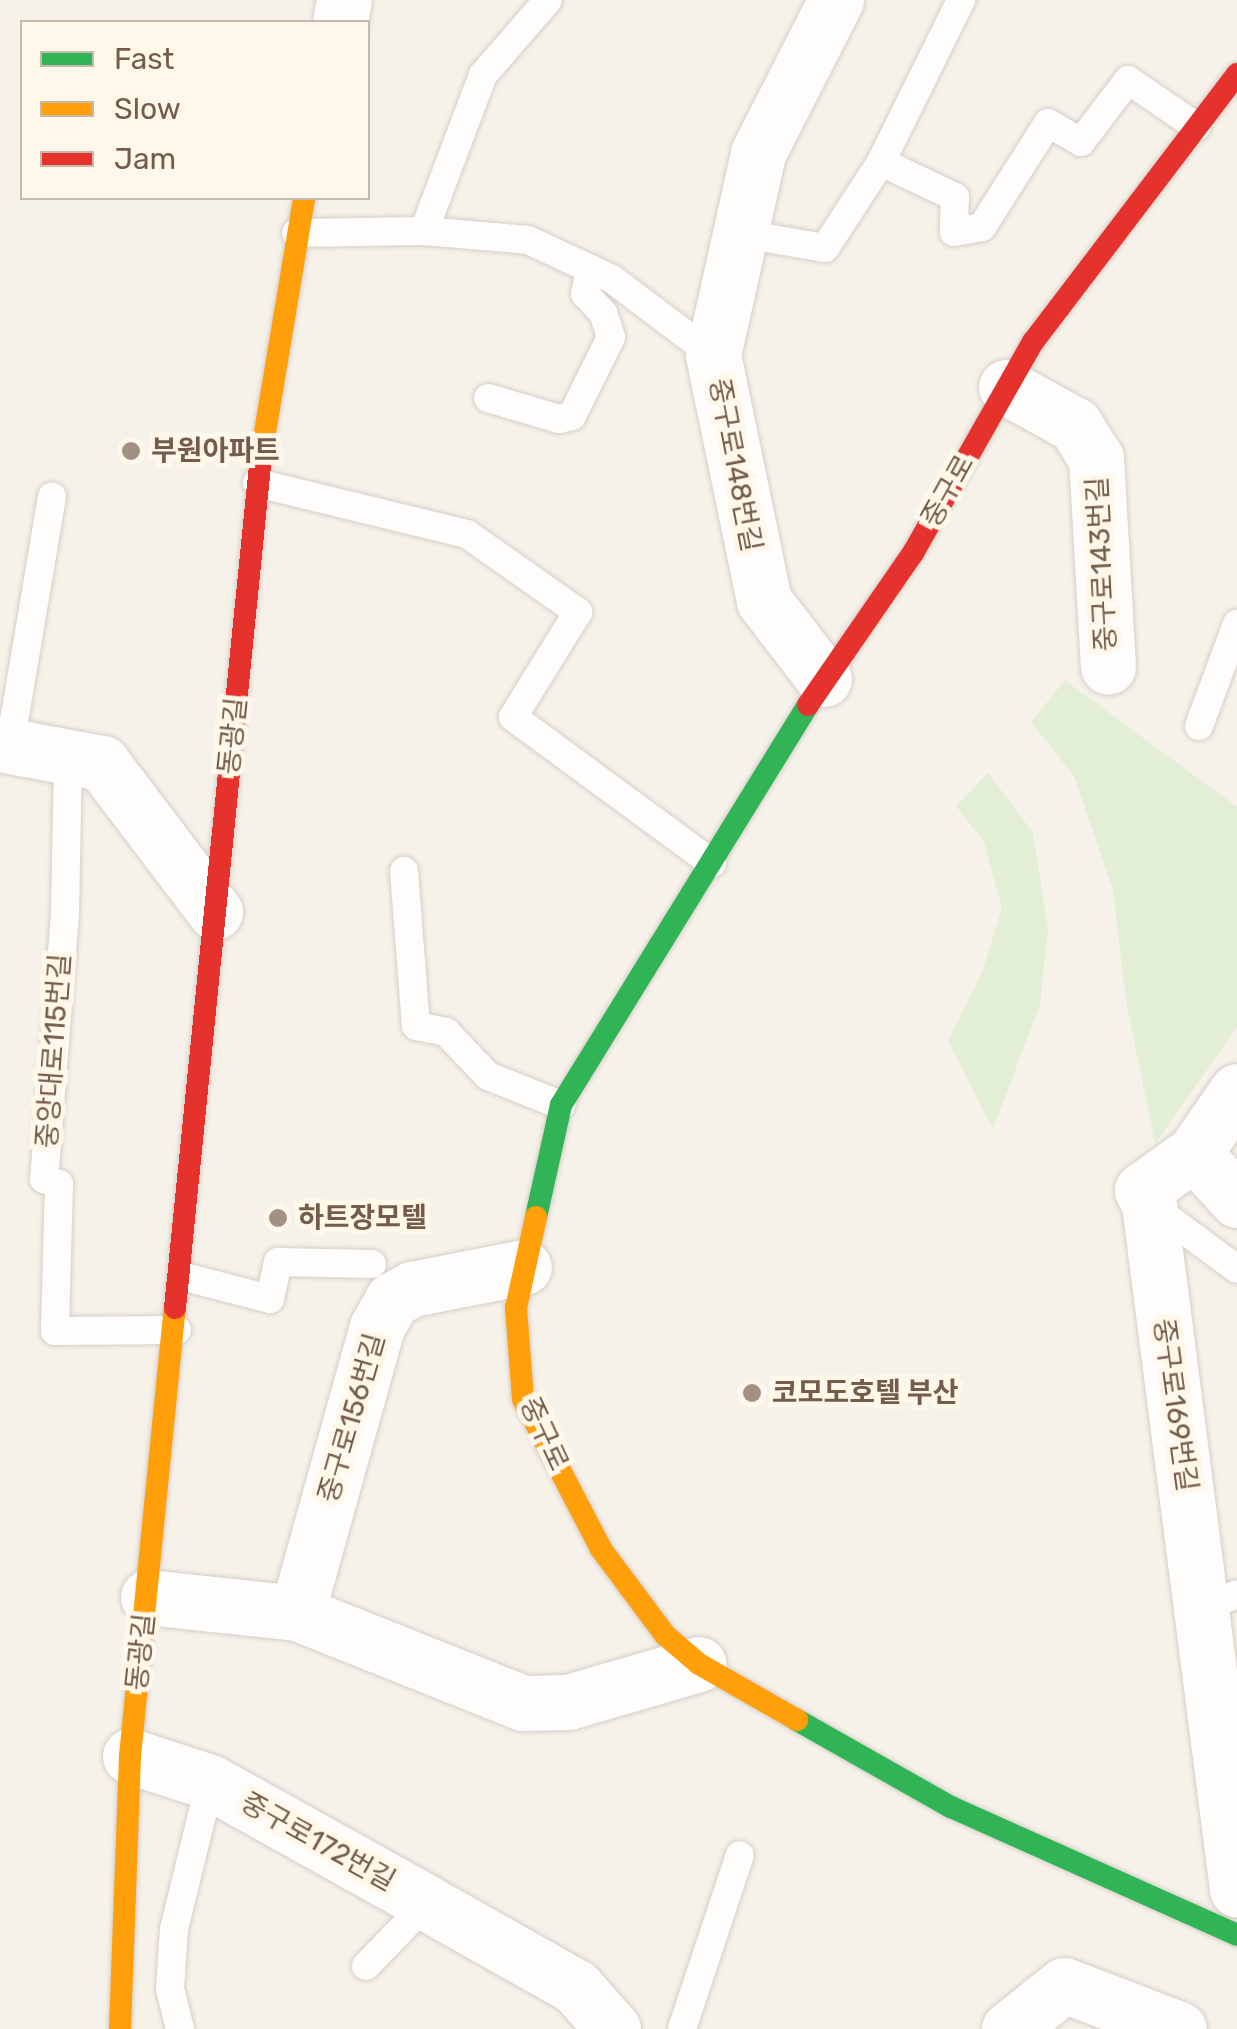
<!DOCTYPE html>
<html>
<head>
<meta charset="utf-8">
<style>
  body { margin:0 }
  #map { position:relative; width:1237px; height:2029px; overflow:hidden; background:#f6f2ea; font-family:Rubik,"Noto Sans KR",sans-serif }
  div>[style] { position:absolute }
  .green>* { inset:0; background:#e2eed5 }
  .roads { filter:drop-shadow(0 0 2px #d4cec7) drop-shadow(0 0 2px #d4cec7) }
  .lane>* { height:28px; margin:-14px; padding:0 14px; transform-origin:14px; border-radius:14px; background:#fefdfc }
  .street>* { height:55px; margin:-27.5px; padding:0 27.5px; transform-origin:27.5px; border-radius:27.5px; background:#fefdfc }
  .fast>* { height:22px; margin:-11px; padding:0 11px; transform-origin:11px; border-radius:11px; background:#30b455 }
  .slow>* { height:22px; margin:-11px; padding:0 11px; transform-origin:11px; border-radius:11px; background:#ff9f0a }
  .jam>* { height:22px; margin:-11px; padding:0 11px; transform-origin:11px; border-radius:11px; background:#e5322d }
  .dots>* { width:28px; height:28px; translate:-50% -50%; box-sizing:border-box; border:5px solid #fff8ea; border-radius:50% }
  span { translate:-50% -50%; white-space:nowrap; text-align:center; line-height:1.15; -webkit-text-stroke:10px #fff8ea; paint-order:stroke }
  .poi-label { font-size:28px; color:#745b4a; font-weight:700 }
  .left { translate:0 -50%; text-align:left }
  .street-label { font-size:28px; color:#745b4a }
  .legend { position:absolute; left:20px; top:20px; width:350px; height:180px; box-sizing:border-box; background:#fff8ea; border:2px solid #c7b9aa; margin:0; padding:12px 18px; list-style:none; font-size:30px; color:#745b4a }
  .legend li { display:flex; align-items:center; gap:20px; height:50px }
  .legend b { width:50px; border:2px solid #c7b9aa }
</style>
</head>
<body>
<div id="map">
  <div class="green">
    <i style="clip-path:polygon(1065px 680px,1237px 807px,1237px 1027px,1155px 1144px,1126px 1001px,1113px 890px,1074px 776px,1031px 722px)"></i>
    <i style="clip-path:polygon(988px 773px,1033px 833px,1048px 929px,1040px 1004px,993px 1129px,948px 1041px,982px 973px,1002px 908px,984px 842px,956px 806px)"></i>
  </div>
  <div class="roads">
    <div class="lane">
      <i style="left:881px;top:162px;width:82px;rotate:25.3deg"></i>
      <i style="left:955px;top:197px;width:35px;rotate:92deg"></i>
      <i style="left:954px;top:232px;width:28px;rotate:-10deg"></i>
      <i style="left:982px;top:227px;width:123px;rotate:-57.6deg"></i>
      <i style="left:1048px;top:123px;width:38px;rotate:30deg"></i>
      <i style="left:1081px;top:142px;width:78px;rotate:-52.8deg"></i>
      <i style="left:1128px;top:80px;width:83px;rotate:34.3deg"></i>
      <i style="left:424px;top:231px;width:167px;rotate:-69.3deg"></i>
      <i style="left:483px;top:75px;width:99px;rotate:-49.1deg"></i>
      <i style="left:296px;top:233px;width:128px;rotate:-0.9deg"></i>
      <i style="left:424px;top:231px;width:104px;rotate:4.9deg"></i>
      <i style="left:528px;top:240px;width:93px;rotate:24.9deg"></i>
      <i style="left:612px;top:279px;width:126px;rotate:37deg"></i>
      <i style="left:738px;top:233px;width:88px;rotate:9.8deg"></i>
      <i style="left:825px;top:248px;width:103px;rotate:-56.9deg"></i>
      <i style="left:881px;top:162px;width:181px;rotate:-63.7deg"></i>
      <i style="left:488px;top:398px;width:74px;rotate:16.5deg"></i>
      <i style="left:559px;top:419px;width:13px;rotate:-13deg"></i>
      <i style="left:572px;top:416px;width:88px;rotate:-63.7deg"></i>
      <i style="left:611px;top:337px;width:25px;rotate:-108deg"></i>
      <i style="left:603px;top:313px;width:26px;rotate:-133deg"></i>
      <i style="left:585px;top:294px;width:26px;rotate:-79deg"></i>
      <i style="left:257px;top:483px;width:216px;rotate:13.7deg"></i>
      <i style="left:467px;top:534px;width:136px;rotate:35.1deg"></i>
      <i style="left:578px;top:612px;width:123px;rotate:121.8deg"></i>
      <i style="left:513px;top:717px;width:247px;rotate:36.3deg"></i>
      <i style="left:1199px;top:726px;width:109px;rotate:-69.6deg"></i>
      <i style="left:10px;top:745px;width:252px;rotate:-80.4deg"></i>
      <i style="left:68px;top:758px;width:156px;rotate:91.1deg"></i>
      <i style="left:65px;top:914px;width:266px;rotate:94.5deg"></i>
      <i style="left:44px;top:1179px;width:16px;rotate:18deg"></i>
      <i style="left:59px;top:1184px;width:147px;rotate:91.6deg"></i>
      <i style="left:55px;top:1331px;width:122px;rotate:-0.5deg"></i>
      <i style="left:404px;top:871px;width:155px;rotate:85.6deg"></i>
      <i style="left:416px;top:1026px;width:31px;rotate:11deg"></i>
      <i style="left:446px;top:1032px;width:61px;rotate:46.3deg"></i>
      <i style="left:488px;top:1076px;width:79px;rotate:21.7deg"></i>
      <i style="left:1150px;top:1205px;width:108px;rotate:36.3deg"></i>
      <i style="left:181px;top:1276px;width:92px;rotate:14.5deg"></i>
      <i style="left:270px;top:1299px;width:38px;rotate:-78deg"></i>
      <i style="left:278px;top:1262px;width:94px;rotate:1.2deg"></i>
      <i style="left:1202px;top:1607px;width:37px;rotate:-20deg"></i>
      <i style="left:366px;top:1966px;width:88px;rotate:-45.9deg"></i>
      <i style="left:180px;top:2029px;width:41px;rotate:-104deg"></i>
      <i style="left:170px;top:1989px;width:60px;rotate:-86.2deg"></i>
      <i style="left:174px;top:1929px;width:151px;rotate:-76.2deg"></i>
      <i style="left:682px;top:2029px;width:183px;rotate:-71.6deg"></i>
    </div>
    <div class="street">
      <i style="left:340px;top:22px;width:22px;rotate:-80deg"></i>
      <i style="left:1006px;top:387px;width:79px;rotate:28.8deg"></i>
      <i style="left:1075px;top:425px;width:39px;rotate:58deg"></i>
      <i style="left:1096px;top:458px;width:209px;rotate:86.7deg"></i>
      <i style="left:824px;top:679px;width:98px;rotate:-127.6deg"></i>
      <i style="left:764px;top:601px;width:251px;rotate:-101.7deg"></i>
      <i style="left:713px;top:355px;width:207px;rotate:-77.4deg"></i>
      <i style="left:758px;top:153px;width:172px;rotate:-63deg"></i>
      <i style="left:0;top:744px;width:104px;rotate:10.6deg"></i>
      <i style="left:102px;top:763px;width:187px;rotate:52.8deg"></i>
      <i style="left:1237px;top:1091px;width:75px;rotate:124.7deg"></i>
      <i style="left:1194px;top:1153px;width:64px;rotate:144.6deg"></i>
      <i style="left:1142px;top:1190px;width:16px;rotate:63deg"></i>
      <i style="left:1149px;top:1204px;width:691px;rotate:82.68deg"></i>
      <i style="left:1194px;top:1153px;width:64px;rotate:47.5deg"></i>
      <i style="left:148px;top:1597px;width:150px;rotate:6.1deg"></i>
      <i style="left:297px;top:1613px;width:243px;rotate:21.7deg"></i>
      <i style="left:523px;top:1703px;width:45px;rotate:-1.3deg"></i>
      <i style="left:568px;top:1702px;width:136px;rotate:-16.2deg"></i>
      <i style="left:297px;top:1613px;width:297px;rotate:-74.4deg"></i>
      <i style="left:377px;top:1327px;width:31px;rotate:-61deg"></i>
      <i style="left:392px;top:1300px;width:23px;rotate:-29deg"></i>
      <i style="left:412px;top:1289px;width:114px;rotate:-11.1deg"></i>
      <i style="left:130px;top:1756px;width:84px;rotate:18deg"></i>
      <i style="left:210px;top:1782px;width:248px;rotate:29.1deg"></i>
      <i style="left:427px;top:1903px;width:171px;rotate:29.4deg"></i>
      <i style="left:576px;top:1987px;width:56px;rotate:48.6deg"></i>
      <i style="left:1009px;top:2029px;width:70px;rotate:-38.7deg"></i>
      <i style="left:1064px;top:1985px;width:123px;rotate:20.9deg"></i>
    </div>
    <div class="fast">
      <i style="left:536px;top:1217px;width:115px;rotate:-77.4deg"></i>
      <i style="left:561px;top:1105px;width:470px;rotate:-58.3deg"></i>
      <i style="left:797px;top:1720px;width:177px;rotate:29.5deg"></i>
      <i style="left:951px;top:1807px;width:313px;rotate:24.1deg"></i>
    </div>
    <div class="slow">
      <i style="left:261px;top:456px;width:262px;rotate:-80.5deg"></i>
      <i style="left:536px;top:1217px;width:93px;rotate:102.4deg"></i>
      <i style="left:516px;top:1308px;width:91px;rotate:85.6deg"></i>
      <i style="left:523px;top:1399px;width:169px;rotate:62.5deg"></i>
      <i style="left:601px;top:1549px;width:107px;rotate:53.3deg"></i>
      <i style="left:665px;top:1635px;width:45px;rotate:40.5deg"></i>
      <i style="left:699px;top:1664px;width:113px;rotate:29.7deg"></i>
      <i style="left:120px;top:2029px;width:273px;rotate:-87.9deg"></i>
      <i style="left:130px;top:1756px;width:450px;rotate:-84.3deg"></i>
    </div>
    <div class="jam">
      <i style="left:808px;top:705px;width:185px;rotate:-55.4deg"></i>
      <i style="left:913px;top:553px;width:243px;rotate:-60.4deg"></i>
      <i style="left:1033px;top:342px;width:337px;rotate:-52.7deg"></i>
      <i style="left:175px;top:1308px;width:856px;rotate:-84.24deg"></i>
    </div>
  </div>
  <div class="dots">
    <i style="left:131px;top:451px;background:#a29082"></i>
    <i style="left:278px;top:1218px;background:#a29082"></i>
    <i style="left:752px;top:1393px;background:#a29082"></i>
  </div>
  <div class="poi-label">
    <span class="left" style="left:151px;top:451px">부원아파트</span>
    <span class="left" style="left:298px;top:1218px">하트장모텔</span>
    <span class="left" style="left:772px;top:1393px">코모도호텔 부산</span>
  </div>
  <div class="street-label">
    <span style="left:735px;top:465px;rotate:79deg">중구로148번길</span>
    <span style="left:948px;top:491px;rotate:-61deg">중구로</span>
    <span style="left:1102px;top:564px;rotate:-93deg">중구로143번길</span>
    <span style="left:233px;top:736px;rotate:-84deg">동광길</span>
    <span style="left:54px;top:1051px;rotate:-86deg">중앙대로115번길</span>
    <span style="left:1175px;top:1405px;rotate:82deg">중구로169번길</span>
    <span style="left:352px;top:1418px;rotate:-74deg">중구로156번길</span>
    <span style="left:544px;top:1434px;rotate:65deg">중구로</span>
    <span style="left:141px;top:1652px;rotate:-84deg">동광길</span>
    <span style="left:318px;top:1842px;rotate:29deg">중구로172번길</span>
  </div>
  <ul class="legend">
  <li><b style="height:12px;background:#30b455"></b>Fast</li>
  <li><b style="height:12px;background:#ff9f0a"></b>Slow</li>
  <li><b style="height:12px;background:#e5322d"></b>Jam</li>
  </ul>
</div>
</body>
</html>
